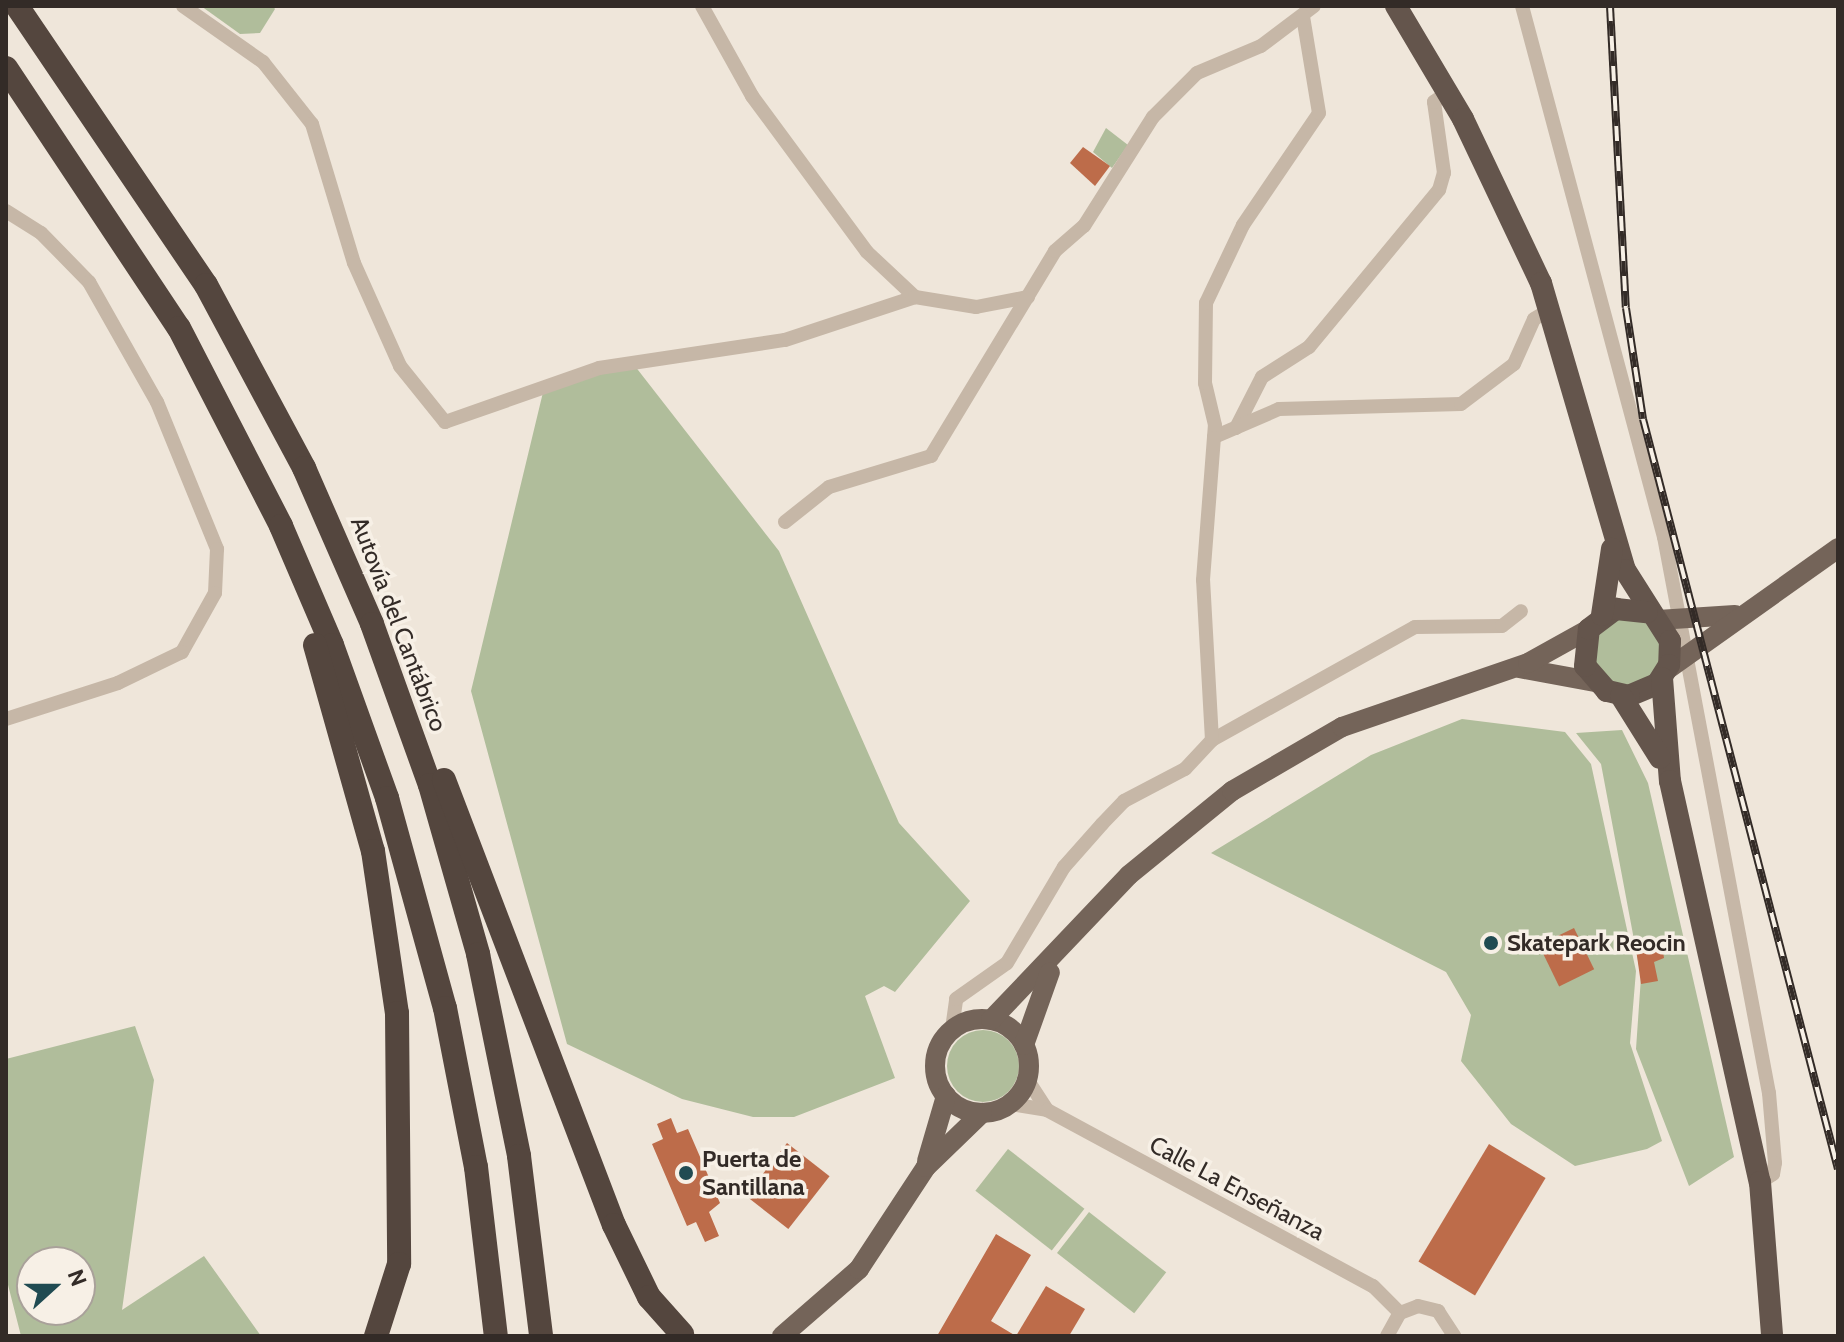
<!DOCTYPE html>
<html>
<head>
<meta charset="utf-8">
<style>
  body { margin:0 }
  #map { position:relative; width:1844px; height:1342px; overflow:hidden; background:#efe6da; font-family:Cabin,sans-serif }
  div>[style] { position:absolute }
  .green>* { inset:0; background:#b0bd9b; transform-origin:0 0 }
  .round { border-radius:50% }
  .building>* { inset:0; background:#bd6c4a; transform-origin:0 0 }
  .minor>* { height:14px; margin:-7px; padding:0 7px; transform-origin:7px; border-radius:7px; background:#c6b7a7 }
  .primary>* { height:20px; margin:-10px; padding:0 10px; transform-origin:10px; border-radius:10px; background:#746459 }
  .primary>.ring { margin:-10px; padding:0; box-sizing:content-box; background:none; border:20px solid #746459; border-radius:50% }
  .trunk>* { height:22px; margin:-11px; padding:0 11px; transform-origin:11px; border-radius:11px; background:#64554c }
  .motorway>* { height:24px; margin:-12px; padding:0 12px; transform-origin:12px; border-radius:12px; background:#54463e }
  .rail>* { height:8px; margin-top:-4px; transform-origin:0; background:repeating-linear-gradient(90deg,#f7f0e6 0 15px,#332b27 0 30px); box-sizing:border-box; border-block:2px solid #332b27 }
  .dots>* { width:22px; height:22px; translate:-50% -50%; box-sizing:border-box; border:4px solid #f7f0e6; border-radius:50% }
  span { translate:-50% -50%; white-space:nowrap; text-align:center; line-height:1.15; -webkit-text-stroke:7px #f7f0e6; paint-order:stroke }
  .street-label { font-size:24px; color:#332b27 }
  .poi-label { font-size:24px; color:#332b27; font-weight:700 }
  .left { translate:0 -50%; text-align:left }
  .frame { position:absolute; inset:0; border:8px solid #332b27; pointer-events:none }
  .north { position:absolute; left:16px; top:1246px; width:80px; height:80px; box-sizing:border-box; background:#f7f0e6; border:2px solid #a9a19a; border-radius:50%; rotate:69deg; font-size:22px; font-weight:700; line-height:32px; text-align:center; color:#332b27 }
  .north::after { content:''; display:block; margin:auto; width:28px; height:36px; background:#204b52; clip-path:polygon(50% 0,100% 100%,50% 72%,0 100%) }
</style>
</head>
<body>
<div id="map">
  <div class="green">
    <i style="clip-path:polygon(201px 6px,273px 6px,275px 9px,260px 33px,240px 34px)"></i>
    <i style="clip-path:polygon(1106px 128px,1128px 145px,1112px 168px,1093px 152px)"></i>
    <i style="clip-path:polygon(631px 361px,779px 551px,899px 823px,970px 901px,895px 992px,884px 986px,865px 996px,895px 1078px,794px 1117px,753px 1117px,682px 1099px,567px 1044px,471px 691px,545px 384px)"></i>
    <i class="round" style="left:1594px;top:618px;width:68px;height:68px"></i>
    <i style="clip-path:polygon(1462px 719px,1565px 732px,1591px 764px,1636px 971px,1630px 1043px,1662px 1141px,1647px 1149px,1575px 1166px,1511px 1124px,1461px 1061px,1471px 1015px,1446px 972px,1211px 853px,1371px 755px)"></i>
    <i style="clip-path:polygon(1622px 730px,1648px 783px,1734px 1157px,1689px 1186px,1636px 1049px,1641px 977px,1601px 764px,1576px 733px)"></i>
    <i style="clip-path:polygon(evenodd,135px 1026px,154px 1080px,122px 1310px,204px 1256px,261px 1336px,21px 1336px,6px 1277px,6px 1059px,135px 1026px,32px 1262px,80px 1262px,80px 1310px,32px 1310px,32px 1262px)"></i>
    <i class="round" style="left:947px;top:1030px;width:72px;height:72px"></i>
    <i style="left:1008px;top:1149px;width:97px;height:53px;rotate:38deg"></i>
    <i style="left:1089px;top:1212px;width:98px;height:52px;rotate:38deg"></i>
  </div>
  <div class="building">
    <i style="clip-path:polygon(1083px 147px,1110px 166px,1095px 186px,1070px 163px)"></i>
    <i style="left:1574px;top:928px;width:46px;height:39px;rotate:64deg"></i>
    <i style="clip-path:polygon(1662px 944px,1664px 958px,1654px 962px,1658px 981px,1641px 984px,1636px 949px)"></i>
    <i style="clip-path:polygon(671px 1118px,677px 1133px,688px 1129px,720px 1203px,709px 1212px,719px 1236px,705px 1242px,696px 1222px,687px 1226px,652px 1144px,663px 1139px,657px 1124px)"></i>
    <i style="left:787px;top:1143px;width:54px;height:67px;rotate:38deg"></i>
    <i style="left:1489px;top:1144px;width:66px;height:137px;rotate:31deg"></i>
    <i style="clip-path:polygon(996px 1234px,1031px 1255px,991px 1321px,1016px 1336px,937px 1336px)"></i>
    <i style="clip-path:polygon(1046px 1286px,1085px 1309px,1069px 1336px,1016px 1336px)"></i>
  </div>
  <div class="minor">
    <i style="left:183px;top:6px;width:98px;rotate:35deg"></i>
    <i style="left:263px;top:62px;width:79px;rotate:51.7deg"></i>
    <i style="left:312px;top:124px;width:145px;rotate:73.2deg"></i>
    <i style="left:354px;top:263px;width:113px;rotate:65.9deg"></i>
    <i style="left:400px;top:366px;width:72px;rotate:51.2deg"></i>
    <i style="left:445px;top:422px;width:163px;rotate:-19.3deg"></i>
    <i style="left:599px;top:368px;width:188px;rotate:-8.6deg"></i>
    <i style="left:785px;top:340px;width:137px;rotate:-18.3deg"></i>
    <i style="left:702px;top:6px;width:103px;rotate:60.9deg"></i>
    <i style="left:752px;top:96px;width:194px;rotate:53.6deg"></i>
    <i style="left:867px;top:252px;width:66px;rotate:43.2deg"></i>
    <i style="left:915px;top:297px;width:62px;rotate:9.3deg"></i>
    <i style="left:976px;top:307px;width:53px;rotate:-10.9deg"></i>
    <i style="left:1522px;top:6px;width:550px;rotate:75.03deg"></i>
    <i style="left:1664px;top:537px;width:566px;rotate:79.31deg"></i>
    <i style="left:1769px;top:1093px;width:70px;rotate:85.1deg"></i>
    <i style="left:1775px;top:1163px;width:11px;rotate:100deg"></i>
    <i style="left:1773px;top:1174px;width:15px;rotate:148deg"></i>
    <i style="left:6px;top:211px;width:41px;rotate:32.2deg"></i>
    <i style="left:41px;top:233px;width:69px;rotate:45.6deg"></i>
    <i style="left:89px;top:282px;width:138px;rotate:60.5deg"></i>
    <i style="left:157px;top:402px;width:159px;rotate:67.8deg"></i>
    <i style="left:217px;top:549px;width:44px;rotate:92.6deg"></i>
    <i style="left:215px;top:593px;width:68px;rotate:119.2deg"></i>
    <i style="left:182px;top:652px;width:71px;rotate:154.2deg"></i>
    <i style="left:118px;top:683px;width:118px;rotate:162.2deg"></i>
    <i style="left:1236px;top:428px;width:57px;rotate:-63deg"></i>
    <i style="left:1262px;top:377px;width:56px;rotate:-32.6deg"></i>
    <i style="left:1309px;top:347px;width:204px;rotate:-50.4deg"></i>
    <i style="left:1439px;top:190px;width:18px;rotate:-74deg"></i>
    <i style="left:1444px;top:173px;width:72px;rotate:-98deg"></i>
    <i style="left:1434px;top:102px;width:17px;rotate:-36deg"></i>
    <i style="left:1214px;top:437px;width:71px;rotate:-23.3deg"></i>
    <i style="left:1279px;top:409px;width:182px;rotate:-1.6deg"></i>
    <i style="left:1461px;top:404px;width:66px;rotate:-37deg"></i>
    <i style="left:1514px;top:364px;width:49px;rotate:-66deg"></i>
    <i style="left:1534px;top:319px;width:21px;rotate:-31deg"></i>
    <i style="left:785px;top:522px;width:56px;rotate:-38.5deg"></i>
    <i style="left:829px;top:487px;width:107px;rotate:-16.9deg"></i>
    <i style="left:931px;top:456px;width:240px;rotate:-58.8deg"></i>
    <i style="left:1055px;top:251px;width:38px;rotate:-41deg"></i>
    <i style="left:1084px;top:226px;width:129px;rotate:-57.7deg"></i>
    <i style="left:1153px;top:117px;width:62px;rotate:-45deg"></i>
    <i style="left:1197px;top:73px;width:69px;rotate:-22.9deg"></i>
    <i style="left:1261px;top:46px;width:66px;rotate:-37deg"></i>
    <i style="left:1212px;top:740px;width:232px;rotate:-29.1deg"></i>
    <i style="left:1415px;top:627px;width:87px;rotate:-0.7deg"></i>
    <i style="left:1502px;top:626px;width:24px;rotate:-38deg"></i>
    <i style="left:952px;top:1029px;width:30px;rotate:-82deg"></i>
    <i style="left:956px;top:999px;width:62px;rotate:-35.2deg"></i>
    <i style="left:1007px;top:963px;width:112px;rotate:-59.3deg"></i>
    <i style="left:1064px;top:867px;width:57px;rotate:-48.5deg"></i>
    <i style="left:1102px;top:824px;width:32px;rotate:-46deg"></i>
    <i style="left:1124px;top:801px;width:69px;rotate:-27.7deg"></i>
    <i style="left:1185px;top:769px;width:40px;rotate:-47deg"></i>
    <i style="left:1212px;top:740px;width:160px;rotate:-93.2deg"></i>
    <i style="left:1203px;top:580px;width:155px;rotate:-85.6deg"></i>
    <i style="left:1215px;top:425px;width:43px;rotate:-103.4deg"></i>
    <i style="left:1205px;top:383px;width:80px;rotate:-89.3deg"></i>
    <i style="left:1206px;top:303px;width:86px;rotate:-64.6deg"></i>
    <i style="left:1243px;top:225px;width:135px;rotate:-55.8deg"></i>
    <i style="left:1319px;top:113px;width:98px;rotate:-99.4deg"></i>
    <i style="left:1027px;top:1079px;width:37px;rotate:57deg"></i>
    <i style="left:1010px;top:1104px;width:37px;rotate:9deg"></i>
    <i style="left:1047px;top:1110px;width:370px;rotate:28.4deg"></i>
    <i style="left:1373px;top:1286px;width:38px;rotate:45deg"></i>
    <i style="left:1387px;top:1336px;width:26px;rotate:-61deg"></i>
    <i style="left:1400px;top:1313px;width:19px;rotate:-21deg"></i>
    <i style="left:1418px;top:1306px;width:21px;rotate:14deg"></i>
    <i style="left:1438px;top:1311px;width:30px;rotate:57deg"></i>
  </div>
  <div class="primary">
    <i style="left:1658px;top:620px;width:77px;rotate:-3.7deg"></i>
    <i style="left:1519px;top:668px;width:77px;rotate:10.4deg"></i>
    <i style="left:1668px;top:669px;width:209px;rotate:-35.4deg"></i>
    <i class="ring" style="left:935px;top:1019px;width:74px;height:74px"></i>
    <i style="left:991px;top:1020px;width:200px;rotate:-46.4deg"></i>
    <i style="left:1129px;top:875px;width:133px;rotate:-39.2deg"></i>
    <i style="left:1232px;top:791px;width:127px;rotate:-30.2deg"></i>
    <i style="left:1342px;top:727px;width:197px;rotate:-19deg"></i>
    <i style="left:1528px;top:663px;width:70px;rotate:-29.1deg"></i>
    <i style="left:1024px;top:1045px;width:77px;rotate:-70.4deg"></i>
    <i style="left:927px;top:1161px;width:68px;rotate:-73.7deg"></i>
    <i style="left:782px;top:1336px;width:102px;rotate:-41deg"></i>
    <i style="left:859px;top:1269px;width:122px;rotate:-56.7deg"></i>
    <i style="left:926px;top:1167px;width:78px;rotate:-44deg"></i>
  </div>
  <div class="trunk">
    <i style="left:1396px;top:6px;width:131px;rotate:59.3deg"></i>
    <i style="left:1463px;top:119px;width:182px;rotate:64.6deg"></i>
    <i style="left:1541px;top:283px;width:299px;rotate:73.7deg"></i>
    <i style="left:1625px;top:570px;width:84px;rotate:57.6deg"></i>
    <i style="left:1670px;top:641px;width:24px;rotate:92deg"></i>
    <i style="left:1669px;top:665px;width:22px;rotate:122deg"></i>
    <i style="left:1657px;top:684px;width:30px;rotate:157deg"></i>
    <i style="left:1629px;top:696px;width:23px;rotate:-167deg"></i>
    <i style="left:1607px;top:691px;width:33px;rotate:-131deg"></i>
    <i style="left:1585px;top:666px;width:37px;rotate:-84deg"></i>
    <i style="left:1589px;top:629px;width:34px;rotate:-37deg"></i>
    <i style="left:1616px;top:609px;width:31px;rotate:6deg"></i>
    <i style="left:1602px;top:615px;width:67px;rotate:-81.4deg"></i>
    <i style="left:1662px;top:678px;width:103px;rotate:85.6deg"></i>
    <i style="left:1670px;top:781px;width:411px;rotate:77.4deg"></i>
    <i style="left:1760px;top:1182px;width:154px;rotate:85.5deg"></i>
    <i style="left:1621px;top:696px;width:73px;rotate:57.8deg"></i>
  </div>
  <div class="motorway">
    <i style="left:17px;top:6px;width:337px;rotate:55.9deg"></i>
    <i style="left:206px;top:285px;width:208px;rotate:61.8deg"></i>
    <i style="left:304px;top:468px;width:170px;rotate:66.4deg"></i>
    <i style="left:372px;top:624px;width:171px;rotate:70.2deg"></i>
    <i style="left:430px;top:785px;width:176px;rotate:74.1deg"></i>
    <i style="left:478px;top:954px;width:206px;rotate:78.5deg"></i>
    <i style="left:519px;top:1156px;width:181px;rotate:83deg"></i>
    <i style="left:6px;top:68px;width:312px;rotate:56.4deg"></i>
    <i style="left:179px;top:328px;width:223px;rotate:62.7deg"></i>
    <i style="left:281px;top:526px;width:129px;rotate:66.8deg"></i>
    <i style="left:332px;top:645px;width:163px;rotate:70.2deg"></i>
    <i style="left:387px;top:798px;width:218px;rotate:74.6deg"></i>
    <i style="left:445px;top:1008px;width:162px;rotate:79deg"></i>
    <i style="left:476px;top:1167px;width:170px;rotate:83.3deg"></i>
    <i style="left:315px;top:645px;width:214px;rotate:74.3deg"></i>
    <i style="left:373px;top:851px;width:164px;rotate:81.6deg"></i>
    <i style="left:397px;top:1013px;width:251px;rotate:89.5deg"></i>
    <i style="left:399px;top:1264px;width:76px;rotate:107.7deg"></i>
    <i style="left:444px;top:780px;width:476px;rotate:69.1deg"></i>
    <i style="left:614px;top:1225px;width:80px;rotate:64.1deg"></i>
    <i style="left:649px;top:1297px;width:50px;rotate:48.3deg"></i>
  </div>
  <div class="rail">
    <i style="left:1610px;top:6px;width:302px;rotate:87deg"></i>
    <i style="left:1626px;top:308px;width:112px;rotate:81.3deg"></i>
    <i style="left:1643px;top:419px;width:775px;rotate:75.43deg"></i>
  </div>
  <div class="dots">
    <i style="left:1491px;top:943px;background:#204b52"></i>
    <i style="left:686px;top:1173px;background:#204b52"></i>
  </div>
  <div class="street-label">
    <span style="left:399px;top:624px;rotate:69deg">Autovía del Cantábrico</span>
    <span style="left:1237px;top:1188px;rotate:28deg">Calle La Enseñanza</span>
  </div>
  <div class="poi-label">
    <span class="left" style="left:1507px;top:943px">Skatepark Reocin</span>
    <span class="left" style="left:702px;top:1173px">Puerta de<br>Santillana</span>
  </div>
  <div class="frame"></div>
  <div class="north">N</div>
</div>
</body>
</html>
